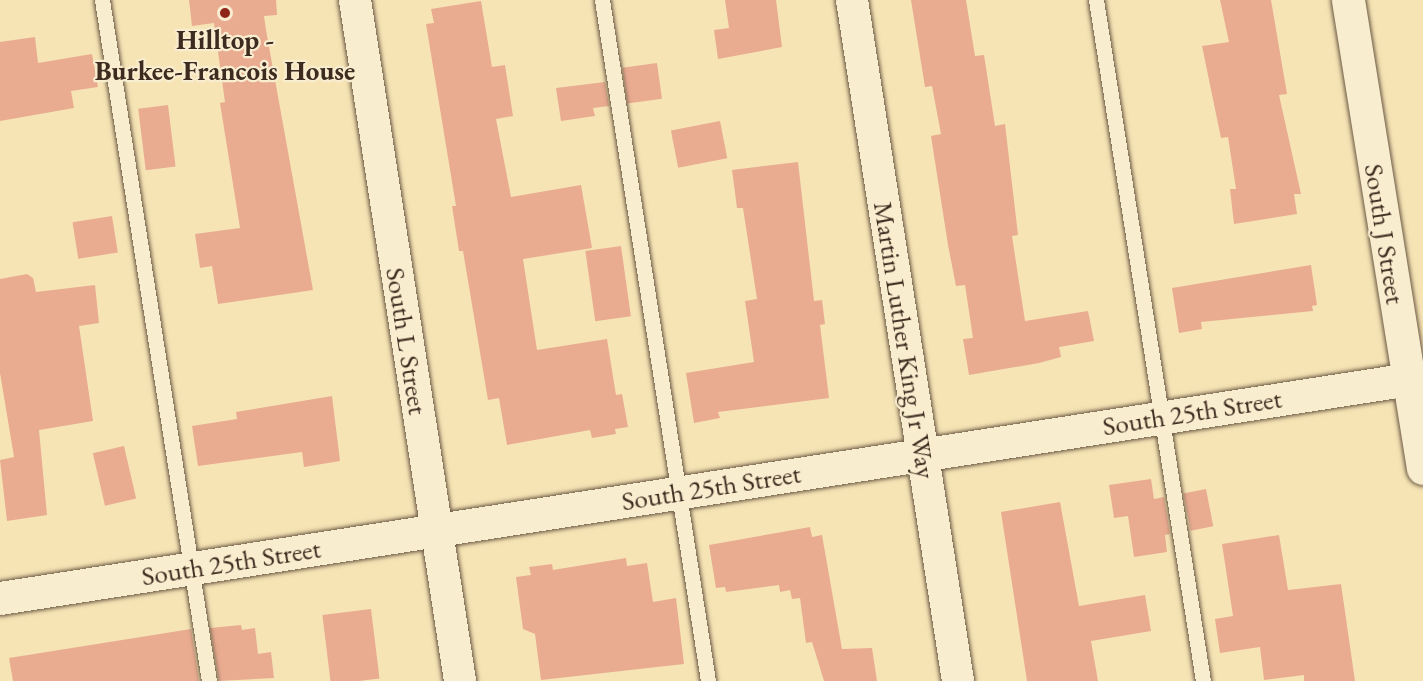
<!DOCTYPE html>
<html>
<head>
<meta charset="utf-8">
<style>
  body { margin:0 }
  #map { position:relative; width:1423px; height:681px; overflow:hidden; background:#f6e4b5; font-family:"EB Garamond",serif }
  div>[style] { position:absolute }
  .building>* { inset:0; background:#e9ac91; transform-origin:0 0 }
  .roads { filter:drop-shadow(0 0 2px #6b5944) drop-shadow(0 0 2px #6b5944) }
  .service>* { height:15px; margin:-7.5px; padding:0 7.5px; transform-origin:7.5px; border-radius:7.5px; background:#f9edcf }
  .minor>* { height:32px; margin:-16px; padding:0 16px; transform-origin:16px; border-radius:16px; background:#f9edcf }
  .tertiary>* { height:33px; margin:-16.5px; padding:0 16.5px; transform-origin:16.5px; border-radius:16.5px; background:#f9edcf }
  .dots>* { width:16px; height:16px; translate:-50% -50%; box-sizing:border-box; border:3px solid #f9edcf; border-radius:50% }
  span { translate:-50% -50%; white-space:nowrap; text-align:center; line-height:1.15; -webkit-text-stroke:4.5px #f9edcf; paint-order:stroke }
  .poi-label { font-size:27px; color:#3d2b1f; font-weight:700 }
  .street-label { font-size:27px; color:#3d2b1f }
</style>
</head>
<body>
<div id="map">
  <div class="building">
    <i style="clip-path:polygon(189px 0,276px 0,277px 15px,264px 16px,266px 30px,313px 290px,218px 304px,212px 266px,200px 268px,195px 234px,240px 228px,220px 103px,225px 102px,214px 23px,192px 26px)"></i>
    <i style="clip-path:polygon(725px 0,776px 0,782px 47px,718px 59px,714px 30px,729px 28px)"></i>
    <i style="clip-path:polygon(911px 0,966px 0,975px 56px,984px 55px,995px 126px,1005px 124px,1018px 235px,1012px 236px,1025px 321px,1088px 311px,1094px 341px,1059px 347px,1061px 357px,1039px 363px,969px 375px,963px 339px,973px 338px,965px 285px,956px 286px,948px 245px,931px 136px,941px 134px,932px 86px,925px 87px)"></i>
    <i style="clip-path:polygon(1220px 0,1271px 0,1287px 94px,1279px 95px,1301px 194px,1294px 194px,1297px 214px,1234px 224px,1230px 189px,1236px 189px,1228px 137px,1221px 138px,1202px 46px,1229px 42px)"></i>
    <i style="clip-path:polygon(481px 1px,492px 67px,505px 65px,513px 116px,496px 119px,511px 197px,581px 185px,592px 248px,523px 259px,537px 350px,607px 339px,616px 395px,622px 394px,628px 427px,615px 429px,616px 434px,592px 438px,590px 430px,507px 445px,499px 398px,488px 400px,463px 251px,459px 251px,452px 206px,456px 206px,426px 24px,434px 23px,431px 9px)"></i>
    <i style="clip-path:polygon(35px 37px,38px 63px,92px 54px,98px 87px,71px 91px,74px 108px,0 121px,0 42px)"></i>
    <i style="left:657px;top:63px;width:36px;height:35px;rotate:82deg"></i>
    <i style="clip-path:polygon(605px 82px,609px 106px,593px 108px,595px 116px,561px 121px,556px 88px)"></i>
    <i style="left:168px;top:105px;width:62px;height:30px;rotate:83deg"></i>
    <i style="left:720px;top:121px;width:38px;height:50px;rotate:79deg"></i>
    <i style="clip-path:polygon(798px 162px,814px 301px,822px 300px,825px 324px,820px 325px,829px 398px,718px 412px,720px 418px,694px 423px,686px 373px,754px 362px,745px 301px,757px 299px,743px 208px,737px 208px,732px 170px)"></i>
    <i style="left:112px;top:216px;width:37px;height:40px;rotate:81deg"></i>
    <i style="left:621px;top:246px;width:71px;height:36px;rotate:82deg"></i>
    <i style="clip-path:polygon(1311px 265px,1317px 305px,1312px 306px,1313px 311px,1201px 322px,1202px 329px,1179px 333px,1172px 288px)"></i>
    <i style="clip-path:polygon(27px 274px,33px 278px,36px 292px,95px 285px,99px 323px,79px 326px,93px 421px,39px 430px,47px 515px,7px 521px,0 460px,14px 457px,0 373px,0 279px)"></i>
    <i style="clip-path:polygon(332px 396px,340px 461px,304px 467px,302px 452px,198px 466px,192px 426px,237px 419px,236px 412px)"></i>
    <i style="left:124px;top:446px;width:54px;height:32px;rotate:77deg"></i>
    <i style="clip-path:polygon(1151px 479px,1154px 499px,1164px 497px,1170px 534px,1165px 535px,1167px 552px,1134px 557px,1128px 516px,1114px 518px,1109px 485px)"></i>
    <i style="left:1206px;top:489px;width:38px;height:23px;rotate:79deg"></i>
    <i style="clip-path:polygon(1060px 502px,1079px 606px,1145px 595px,1151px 631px,1091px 641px,1098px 681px,1027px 681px,1001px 512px)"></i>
    <i style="clip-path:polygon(810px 527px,812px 537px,822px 535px,842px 649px,872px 648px,877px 681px,824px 681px,812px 642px,806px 643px,800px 598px,792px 599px,790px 590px,780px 592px,779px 585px,726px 592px,725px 587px,716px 588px,709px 545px)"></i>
    <i style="clip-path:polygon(1279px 535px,1288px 590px,1341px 584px,1355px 681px,1304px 681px,1304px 675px,1264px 680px,1260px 647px,1220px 653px,1215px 619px,1233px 616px,1222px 544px)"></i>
    <i style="clip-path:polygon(626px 558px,627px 566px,647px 563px,653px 602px,676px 598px,684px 664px,541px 680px,535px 634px,523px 629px,516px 577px,531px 575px,529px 567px,552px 564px,553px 570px)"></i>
    <i style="left:371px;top:609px;width:70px;height:49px;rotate:83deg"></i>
    <i style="clip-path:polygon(241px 625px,242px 630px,255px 628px,258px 654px,271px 652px,274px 678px,219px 681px,210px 628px)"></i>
    <i style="clip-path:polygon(191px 629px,199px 681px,13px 681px,9px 658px)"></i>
  </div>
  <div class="roads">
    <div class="service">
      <i style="left:102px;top:0;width:689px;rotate:81.07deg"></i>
      <i style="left:602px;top:0;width:689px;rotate:81.15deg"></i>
      <i style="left:1096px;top:0;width:689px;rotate:81.07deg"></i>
    </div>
    <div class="minor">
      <i style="left:355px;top:0;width:689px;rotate:81.23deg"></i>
      <i style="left:852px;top:0;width:689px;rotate:81.15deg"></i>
    </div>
    <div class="tertiary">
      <i style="left:1348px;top:0;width:474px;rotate:80.9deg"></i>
      <i style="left:0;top:598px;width:1440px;rotate:-8.83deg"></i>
    </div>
  </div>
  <div class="dots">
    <i style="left:225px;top:13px;background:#8f2418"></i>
  </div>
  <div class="poi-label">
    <span style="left:225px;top:55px">Hilltop -<br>Burkee-Francois House</span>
  </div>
  <div class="street-label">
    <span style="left:1385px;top:234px;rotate:81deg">South J Street</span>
    <span style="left:905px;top:340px;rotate:81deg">Martin Luther King Jr Way</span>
    <span style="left:407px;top:341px;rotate:81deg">South L Street</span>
    <span style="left:1192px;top:412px;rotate:-9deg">South 25th Street</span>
    <span style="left:711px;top:487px;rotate:-9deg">South 25th Street</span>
    <span style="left:231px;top:562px;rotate:-9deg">South 25th Street</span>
  </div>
</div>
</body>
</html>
